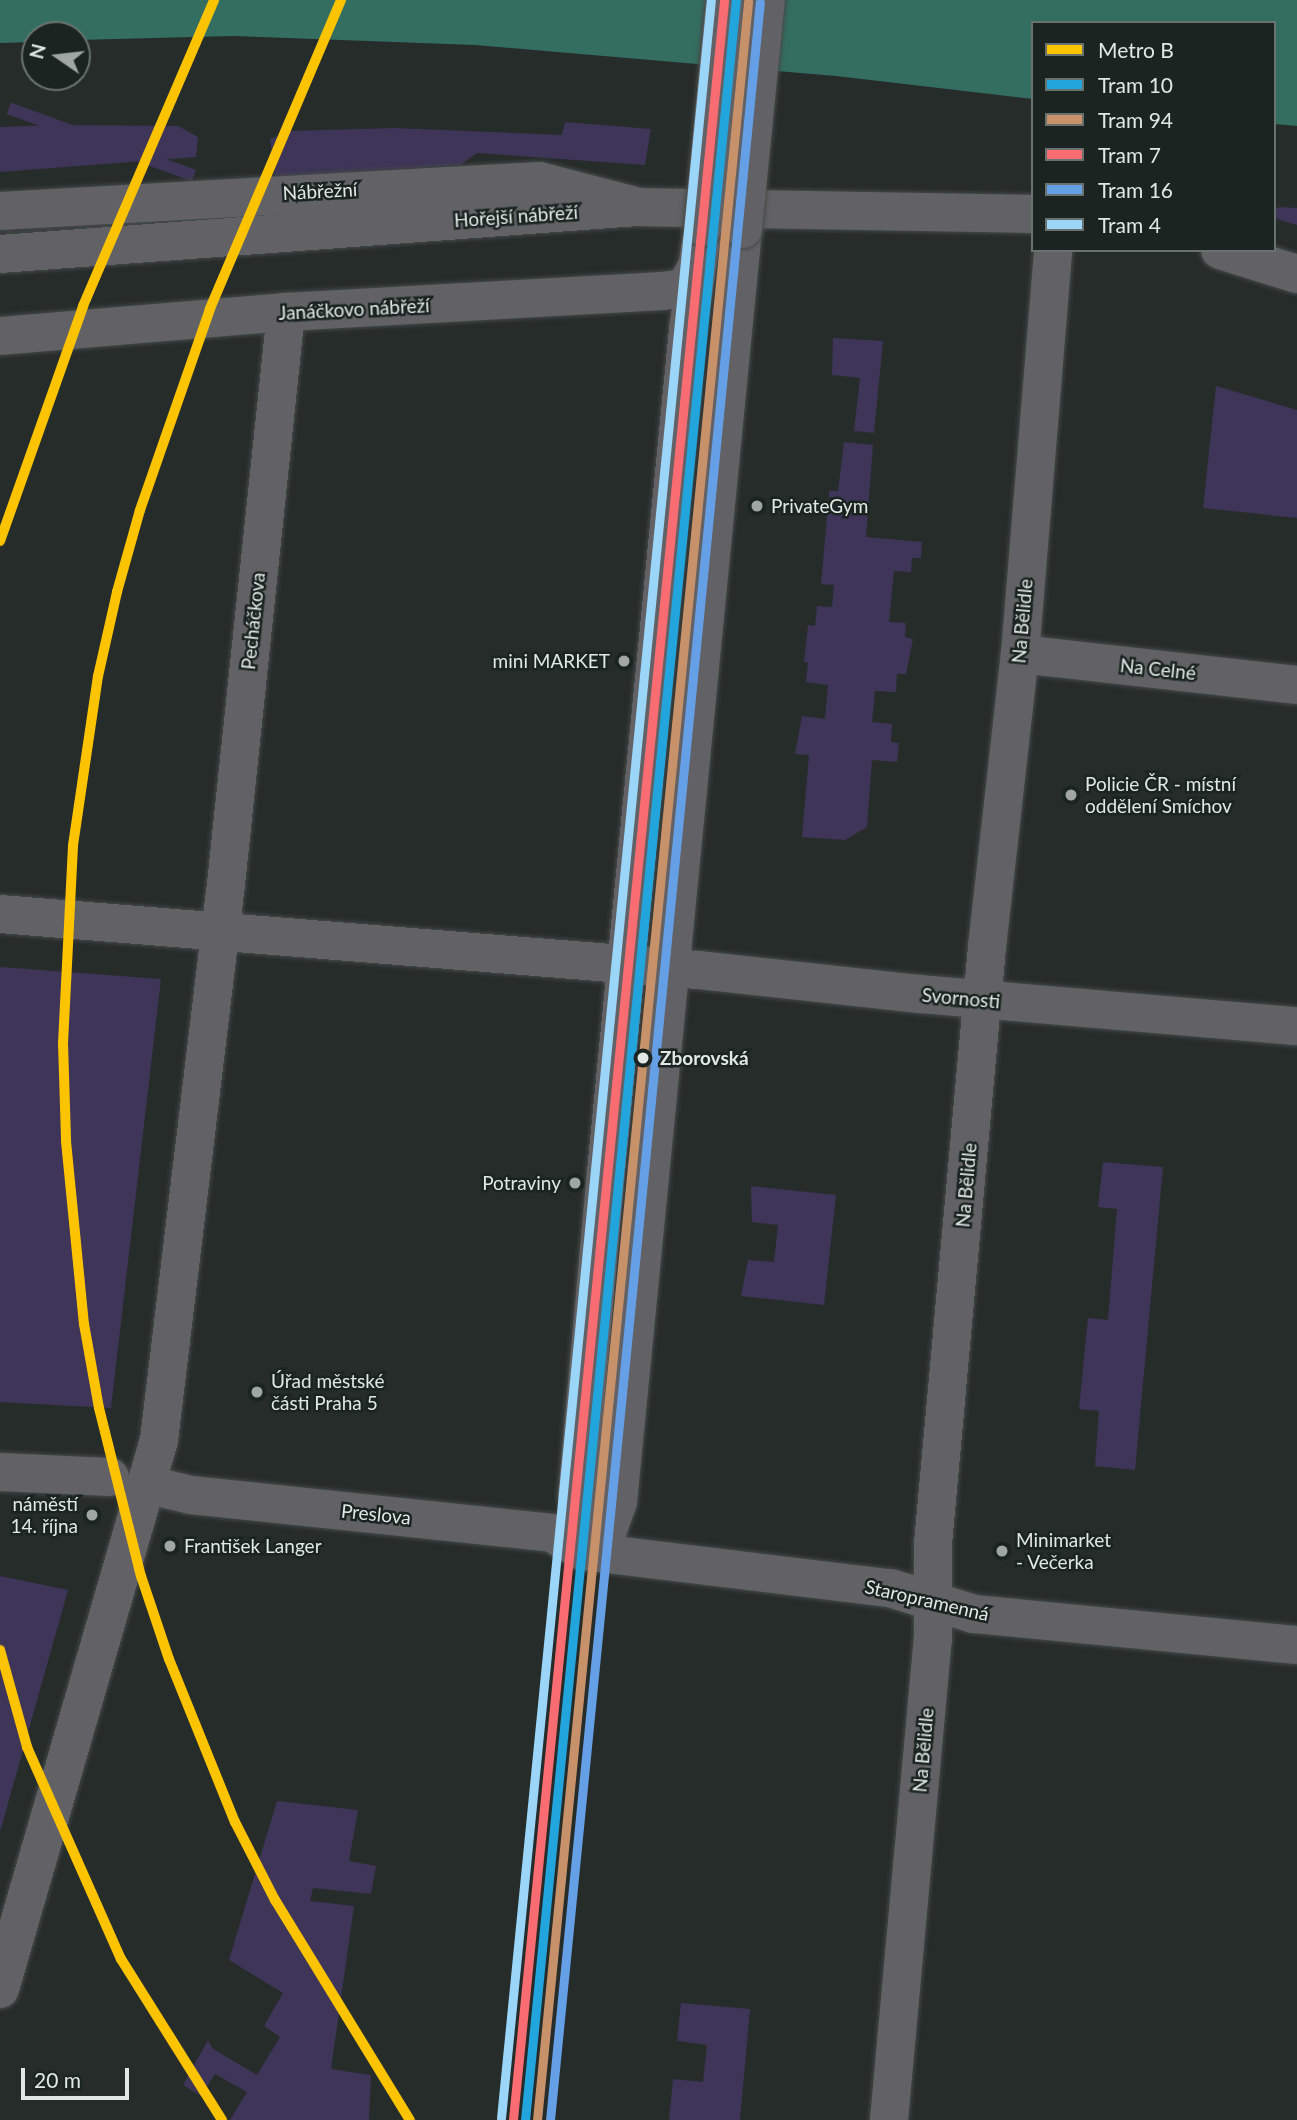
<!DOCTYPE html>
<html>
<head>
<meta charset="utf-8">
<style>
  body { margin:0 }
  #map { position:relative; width:1297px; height:2120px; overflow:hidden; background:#262c2a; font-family:Lato,sans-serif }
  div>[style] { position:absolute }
  .green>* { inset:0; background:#3e3558; transform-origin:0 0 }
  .water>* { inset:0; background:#336e60 }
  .roads { filter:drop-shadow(0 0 2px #454948) drop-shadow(0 0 2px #454948) }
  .minor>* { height:38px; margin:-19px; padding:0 19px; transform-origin:19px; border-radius:19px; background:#626266 }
  .major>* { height:38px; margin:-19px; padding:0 19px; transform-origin:19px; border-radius:19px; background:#626266 }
  .bridges { filter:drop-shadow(0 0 2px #454948) drop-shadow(0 0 2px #454948) }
  .minor-bridge>* { height:38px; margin:-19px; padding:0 19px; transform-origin:19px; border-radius:19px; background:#626266 }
  .tram-1>* { height:9px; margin:-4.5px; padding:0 4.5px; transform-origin:4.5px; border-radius:4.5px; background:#22a4dc }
  .tram-2>* { height:9px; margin:-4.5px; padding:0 4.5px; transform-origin:4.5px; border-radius:4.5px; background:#c7916a }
  .tram-3>* { height:9px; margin:-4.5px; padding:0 4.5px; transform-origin:4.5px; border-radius:4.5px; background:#f96c71 }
  .tram-4>* { height:9px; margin:-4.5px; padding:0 4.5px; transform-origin:4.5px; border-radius:4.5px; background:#659fe6 }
  .tram-5>* { height:9px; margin:-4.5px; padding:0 4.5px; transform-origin:4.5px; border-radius:4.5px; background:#9bd6f9 }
  .metro-1>* { height:10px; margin:-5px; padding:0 5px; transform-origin:5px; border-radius:5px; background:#fcc400 }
  .dots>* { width:19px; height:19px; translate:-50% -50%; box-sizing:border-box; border:4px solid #1b2421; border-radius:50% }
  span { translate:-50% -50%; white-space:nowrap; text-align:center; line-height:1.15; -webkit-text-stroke:5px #1b2421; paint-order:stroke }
  .street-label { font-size:19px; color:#e1e7e5 }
  .poi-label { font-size:19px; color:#e1e7e5 }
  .left { translate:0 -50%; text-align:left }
  .right { translate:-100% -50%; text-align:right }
  .stop-label { font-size:19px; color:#e1e7e5; font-weight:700 }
  .legend { position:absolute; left:1031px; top:21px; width:245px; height:231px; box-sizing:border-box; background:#1b2421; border:2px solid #6a726f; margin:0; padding:9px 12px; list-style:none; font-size:21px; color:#e1e7e5 }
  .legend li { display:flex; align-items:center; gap:14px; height:35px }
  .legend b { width:35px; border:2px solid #6a726f }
  .north { position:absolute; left:21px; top:21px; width:70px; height:70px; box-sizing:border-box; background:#1b2421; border:2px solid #6a726f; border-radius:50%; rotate:284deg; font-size:19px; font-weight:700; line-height:28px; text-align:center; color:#e1e7e5 }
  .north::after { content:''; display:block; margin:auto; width:24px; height:32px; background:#a0a6a4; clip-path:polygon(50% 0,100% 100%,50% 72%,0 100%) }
  .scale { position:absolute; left:21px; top:2068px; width:108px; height:32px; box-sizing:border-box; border:4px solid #e1e7e5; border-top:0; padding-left:9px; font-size:21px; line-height:24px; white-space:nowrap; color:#e1e7e5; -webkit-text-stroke:5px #1b2421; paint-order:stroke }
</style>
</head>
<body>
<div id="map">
  <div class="green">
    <i style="clip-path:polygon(565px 122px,651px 129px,645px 165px,477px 153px,460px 165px,275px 177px,270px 139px,291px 131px,394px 128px,562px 135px)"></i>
    <i style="clip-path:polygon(58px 125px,178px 126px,198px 137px,196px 157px,0 172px,0 127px)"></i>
    <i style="left:196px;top:170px;width:12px;height:197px;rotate:110deg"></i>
    <i style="clip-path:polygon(1279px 207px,1297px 208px,1297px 225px,1277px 219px,1274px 211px)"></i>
    <i style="clip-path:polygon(833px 338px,883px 341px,874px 433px,854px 431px,860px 378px,832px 375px)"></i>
    <i style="clip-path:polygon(1216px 386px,1297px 410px,1297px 518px,1203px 508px)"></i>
    <i style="clip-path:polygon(844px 442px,873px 445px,866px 537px,922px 542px,921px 558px,912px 558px,911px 572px,894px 571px,889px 622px,906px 623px,905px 637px,913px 639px,906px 674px,897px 674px,896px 692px,875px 691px,872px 722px,892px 724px,891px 742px,899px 743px,897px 762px,872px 760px,867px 827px,845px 840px,802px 837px,809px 755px,795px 754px,802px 716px,825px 719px,828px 685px,806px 682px,808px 663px,804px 662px,808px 625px,815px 626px,817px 606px,832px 607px,834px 585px,821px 584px,828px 506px,840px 507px,841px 498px,829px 497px,829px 491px,838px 491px)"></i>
    <i style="clip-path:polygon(0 967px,161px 979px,111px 1408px,0 1402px)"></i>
    <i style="clip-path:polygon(1103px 1162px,1163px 1167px,1135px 1470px,1095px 1466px,1099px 1411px,1079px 1409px,1088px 1318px,1108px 1320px,1117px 1209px,1098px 1207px)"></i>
    <i style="clip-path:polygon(751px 1186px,836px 1195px,824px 1305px,741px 1296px,748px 1260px,774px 1262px,778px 1225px,752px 1222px)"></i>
    <i style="clip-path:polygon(0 1576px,68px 1590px,0 1832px)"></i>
    <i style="clip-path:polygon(277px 1801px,358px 1810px,349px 1861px,376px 1866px,371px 1894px,313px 1888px,310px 1901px,354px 1906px,331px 2069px,371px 2075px,369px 2120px,230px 2120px,247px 2092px,215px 2074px,201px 2096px,183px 2085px,208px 2040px,212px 2048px,257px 2075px,280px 2037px,264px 2026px,283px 1993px,229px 1960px)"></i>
    <i style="clip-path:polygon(681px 2003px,750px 2009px,740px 2120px,669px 2120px,673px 2079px,703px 2082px,707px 2045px,677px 2041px)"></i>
  </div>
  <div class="water">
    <i style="clip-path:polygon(0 0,1297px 0,1297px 126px,1274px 124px,1274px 23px,1033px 23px,1033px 99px,836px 76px,475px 45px,233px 36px,77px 40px,77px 35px,35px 35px,35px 42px,0 43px)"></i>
  </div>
  <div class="roads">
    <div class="minor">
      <i style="left:0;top:211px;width:540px;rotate:-3.19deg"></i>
      <i style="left:539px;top:181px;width:96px;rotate:14.5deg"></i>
      <i style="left:0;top:336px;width:287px;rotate:-4.8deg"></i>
      <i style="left:286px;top:312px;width:377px;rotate:-3.2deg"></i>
      <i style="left:662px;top:291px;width:23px;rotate:-7deg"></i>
      <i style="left:685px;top:288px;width:23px;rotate:-61deg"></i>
      <i style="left:1020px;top:654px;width:279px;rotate:6.4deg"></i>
      <i style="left:0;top:1472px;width:110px;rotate:2.6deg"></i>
      <i style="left:149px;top:1485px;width:43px;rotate:13.4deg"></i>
      <i style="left:191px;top:1495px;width:363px;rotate:6deg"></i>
      <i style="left:552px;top:1533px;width:35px;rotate:31deg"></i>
      <i style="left:582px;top:1551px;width:310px;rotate:6.9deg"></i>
      <i style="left:890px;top:1588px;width:88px;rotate:17.2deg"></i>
      <i style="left:974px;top:1614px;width:324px;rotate:5.5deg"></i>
      <i style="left:582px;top:1551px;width:55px;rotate:-95.2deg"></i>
      <i style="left:577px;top:1496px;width:325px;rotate:-84.9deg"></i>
      <i style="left:606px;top:1172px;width:847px;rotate:-84.44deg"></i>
      <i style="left:688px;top:329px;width:103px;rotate:-81.6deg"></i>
      <i style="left:600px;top:1552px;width:53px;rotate:-70.2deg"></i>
      <i style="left:618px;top:1502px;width:1279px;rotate:-84.39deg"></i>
      <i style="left:0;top:1989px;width:572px;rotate:-73.85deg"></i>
      <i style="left:159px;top:1440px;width:560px;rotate:-83.13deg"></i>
      <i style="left:226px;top:884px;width:575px;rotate:-84.01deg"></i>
      <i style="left:889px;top:2120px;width:482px;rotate:-84.8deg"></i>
      <i style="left:933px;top:1640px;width:96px;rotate:-90deg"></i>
      <i style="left:933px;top:1544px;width:599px;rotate:-84.83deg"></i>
      <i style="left:987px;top:947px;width:295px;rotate:-83.6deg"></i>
      <i style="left:1020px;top:654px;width:405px;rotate:-85.3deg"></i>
    </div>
    <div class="major">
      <i style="left:1220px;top:250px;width:81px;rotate:17.3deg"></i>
      <i style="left:0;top:254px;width:639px;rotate:-4.22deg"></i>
      <i style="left:637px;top:207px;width:396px;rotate:1deg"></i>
      <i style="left:0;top:914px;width:700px;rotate:4.59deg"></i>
      <i style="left:698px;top:970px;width:223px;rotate:6.2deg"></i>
      <i style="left:920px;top:994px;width:378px;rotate:4.9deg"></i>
    </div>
  </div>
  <div class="bridges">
    <div class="minor-bridge">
      <i style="left:703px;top:227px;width:228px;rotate:-84.5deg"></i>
      <i style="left:743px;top:229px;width:230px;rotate:-84.3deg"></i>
    </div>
  </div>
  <div class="tram-1">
    <i style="left:525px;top:2120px;width:2130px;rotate:-84.32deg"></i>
  </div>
  <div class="tram-2">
    <i style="left:537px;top:2120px;width:2129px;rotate:-84.31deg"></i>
  </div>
  <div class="tram-3">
    <i style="left:513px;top:2119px;width:2129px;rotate:-84.31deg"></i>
  </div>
  <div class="tram-4">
    <i style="left:550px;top:2120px;width:2128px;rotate:-84.34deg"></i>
  </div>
  <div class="tram-5">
    <i style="left:501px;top:2118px;width:2128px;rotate:-84.34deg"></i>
  </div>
  <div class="metro-1">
    <i style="left:341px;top:0;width:336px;rotate:113deg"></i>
    <i style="left:210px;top:309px;width:213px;rotate:109.2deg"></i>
    <i style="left:140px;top:510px;width:85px;rotate:105.7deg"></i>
    <i style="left:117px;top:592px;width:86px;rotate:102.7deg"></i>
    <i style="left:98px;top:676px;width:172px;rotate:98.4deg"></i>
    <i style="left:73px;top:846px;width:197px;rotate:92.9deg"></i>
    <i style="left:63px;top:1043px;width:98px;rotate:88.2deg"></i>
    <i style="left:66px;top:1141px;width:184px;rotate:84.4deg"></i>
    <i style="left:84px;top:1324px;width:85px;rotate:79.9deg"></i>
    <i style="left:99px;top:1408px;width:173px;rotate:76deg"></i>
    <i style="left:141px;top:1576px;width:88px;rotate:71.4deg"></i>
    <i style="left:169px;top:1659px;width:176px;rotate:68deg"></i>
    <i style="left:235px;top:1822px;width:88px;rotate:62.9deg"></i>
    <i style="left:275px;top:1900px;width:258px;rotate:58.5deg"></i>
    <i style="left:0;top:541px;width:249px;rotate:-70.5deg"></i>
    <i style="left:83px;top:306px;width:333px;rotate:-66.8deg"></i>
    <i style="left:0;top:1650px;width:101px;rotate:74.4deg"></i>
    <i style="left:27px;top:1747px;width:232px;rotate:66.1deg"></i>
    <i style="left:121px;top:1959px;width:190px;rotate:57.9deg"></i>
  </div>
  <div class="dots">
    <i style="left:757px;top:506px;background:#a0a6a4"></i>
    <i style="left:624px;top:661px;background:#a0a6a4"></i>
    <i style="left:1071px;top:795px;background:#a0a6a4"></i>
    <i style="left:643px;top:1058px;background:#e1e7e5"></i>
    <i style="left:575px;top:1183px;background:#a0a6a4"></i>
    <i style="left:257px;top:1392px;background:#a0a6a4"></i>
    <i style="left:92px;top:1515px;background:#a0a6a4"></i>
    <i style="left:170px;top:1546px;background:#a0a6a4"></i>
    <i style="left:1002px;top:1551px;background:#a0a6a4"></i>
  </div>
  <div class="street-label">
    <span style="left:320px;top:191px;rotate:-3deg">Nábřežní</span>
    <span style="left:516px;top:216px;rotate:-4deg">Hořejší nábřeží</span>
    <span style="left:354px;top:309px;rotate:-3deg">Janáčkovo nábřeží</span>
    <span style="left:253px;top:621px;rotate:-84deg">Pecháčkova</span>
    <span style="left:1022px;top:621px;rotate:-85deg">Na Bělidle</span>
    <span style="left:1158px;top:669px;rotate:6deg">Na Celné</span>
    <span style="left:961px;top:998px;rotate:5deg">Svornosti</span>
    <span style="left:966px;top:1185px;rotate:-85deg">Na Bělidle</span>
    <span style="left:376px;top:1514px;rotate:6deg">Preslova</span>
    <span style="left:927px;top:1600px;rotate:13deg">Staropramenná</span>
    <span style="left:923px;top:1750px;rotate:-85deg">Na Bělidle</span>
  </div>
  <div class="poi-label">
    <span class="left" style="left:771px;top:506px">PrivateGym</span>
    <span class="right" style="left:610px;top:661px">mini MARKET</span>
    <span class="left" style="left:1085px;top:795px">Policie ČR - místní<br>oddělení Smíchov</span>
    <span class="right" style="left:561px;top:1183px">Potraviny</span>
    <span class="left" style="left:271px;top:1392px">Úřad městské<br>části Praha 5</span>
    <span class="right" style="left:78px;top:1515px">náměstí<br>14. října</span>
    <span class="left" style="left:1016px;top:1551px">Minimarket<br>- Večerka</span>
    <span class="left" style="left:184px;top:1546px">František Langer</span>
  </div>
  <div class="stop-label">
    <span class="left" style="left:660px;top:1058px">Zborovská</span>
  </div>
  <ul class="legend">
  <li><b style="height:9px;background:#fcc400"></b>Metro B</li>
  <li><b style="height:9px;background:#22a4dc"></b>Tram 10</li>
  <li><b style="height:9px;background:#c7916a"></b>Tram 94</li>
  <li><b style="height:9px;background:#f96c71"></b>Tram 7</li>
  <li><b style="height:9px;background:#659fe6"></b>Tram 16</li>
  <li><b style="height:9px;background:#9bd6f9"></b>Tram 4</li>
  </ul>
  <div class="north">N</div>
  <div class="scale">20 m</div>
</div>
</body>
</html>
